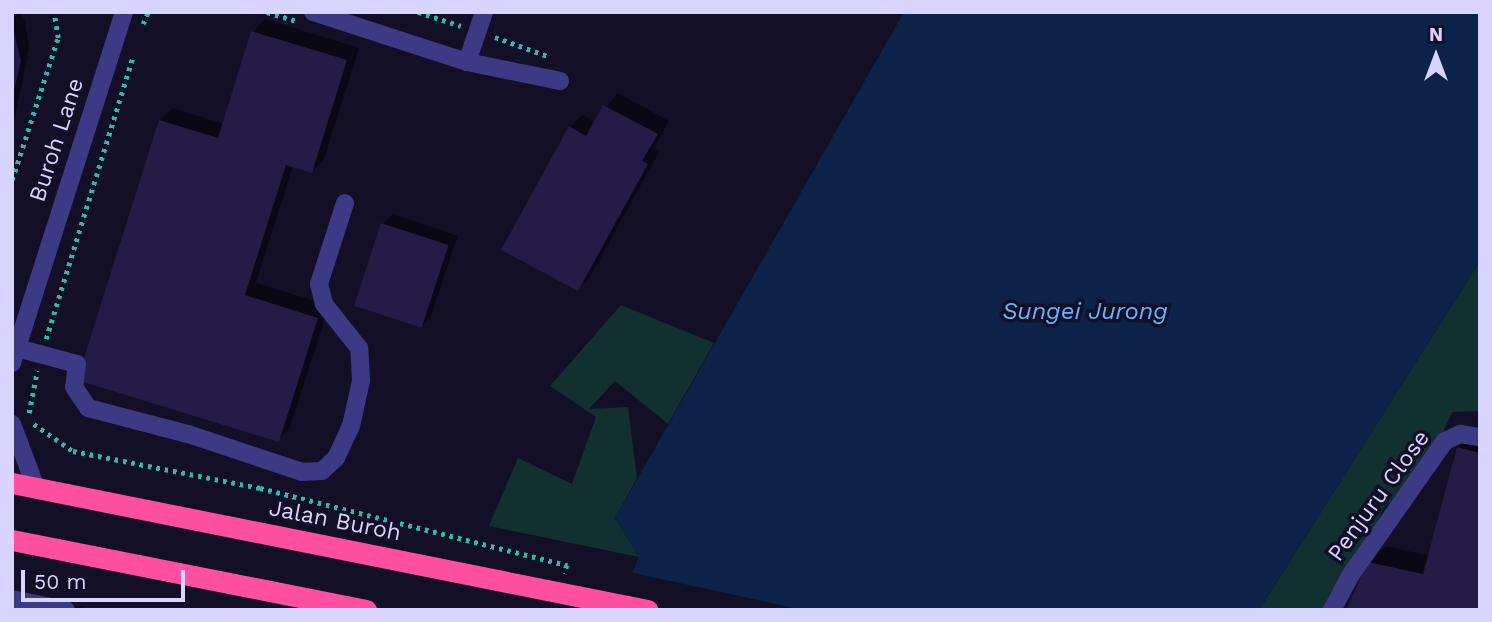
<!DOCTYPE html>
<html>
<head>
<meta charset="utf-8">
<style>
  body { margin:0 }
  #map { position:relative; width:1492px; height:622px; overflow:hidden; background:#130f26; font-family:"Work Sans",sans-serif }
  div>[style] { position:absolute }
  .green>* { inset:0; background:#12302f }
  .water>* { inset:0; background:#0c2248 }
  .pier>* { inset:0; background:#130f26 }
  .shadow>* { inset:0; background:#0007 }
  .building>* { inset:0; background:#241b47; transform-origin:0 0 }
  .path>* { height:4.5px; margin-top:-2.25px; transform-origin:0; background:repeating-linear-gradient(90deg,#2fb8b0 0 3.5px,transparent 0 8.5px) }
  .minor>* { height:18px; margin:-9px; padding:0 9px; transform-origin:9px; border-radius:9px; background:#3d3a85 }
  .highway>* { height:21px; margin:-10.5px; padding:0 10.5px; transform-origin:10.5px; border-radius:10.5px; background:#ff4fa3 }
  span { translate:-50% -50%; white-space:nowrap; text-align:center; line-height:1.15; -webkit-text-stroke:7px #130f26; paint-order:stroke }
  .street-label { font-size:23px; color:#d9d4ff }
  .water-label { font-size:24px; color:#62b6ff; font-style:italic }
  .frame { position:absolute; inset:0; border:14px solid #d9d4ff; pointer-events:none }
  .north { position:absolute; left:1401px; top:21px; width:70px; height:70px; -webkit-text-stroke:5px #130f26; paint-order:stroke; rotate:0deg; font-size:19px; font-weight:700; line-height:28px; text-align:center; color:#d9d4ff }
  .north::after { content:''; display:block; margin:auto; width:24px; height:32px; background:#d9d4ff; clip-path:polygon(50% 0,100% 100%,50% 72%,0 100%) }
  .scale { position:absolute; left:21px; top:570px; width:164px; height:32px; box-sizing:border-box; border:4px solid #d9d4ff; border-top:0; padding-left:9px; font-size:21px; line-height:24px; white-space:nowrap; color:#d9d4ff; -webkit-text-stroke:5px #130f26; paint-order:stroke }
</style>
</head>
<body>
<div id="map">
  <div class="green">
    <i style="clip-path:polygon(1480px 261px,1480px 411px,1452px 412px,1423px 477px,1385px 506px,1332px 610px,1259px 610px)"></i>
    <i style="clip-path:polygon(621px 305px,714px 343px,668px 424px,615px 381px,589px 409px,628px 407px,637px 478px,615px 518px,639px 557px,489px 526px,518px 458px,572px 484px,596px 417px,550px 386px)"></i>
  </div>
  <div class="water">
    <i style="clip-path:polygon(904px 12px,1480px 12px,1480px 261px,1259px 610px,617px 610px,639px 557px,615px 518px)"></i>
  </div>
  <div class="pier">
    <i style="clip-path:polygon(629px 572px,803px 610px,613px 610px)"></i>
  </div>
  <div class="shadow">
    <i style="clip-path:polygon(12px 12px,19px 12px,25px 21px,29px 50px,12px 130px)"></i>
    <i style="clip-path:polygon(265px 19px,359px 48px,324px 159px,312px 171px,293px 165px,256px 283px,329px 305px,290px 428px,278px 440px,160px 120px,172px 108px,224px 124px,253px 32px)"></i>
    <i style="clip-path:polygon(617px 93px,669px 121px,654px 149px,659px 152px,590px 277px,578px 289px,570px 128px,582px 115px,595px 122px)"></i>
    <i style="clip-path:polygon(393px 214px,458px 236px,431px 316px,422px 326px,383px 224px)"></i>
    <i style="clip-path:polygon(1475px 432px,1480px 433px,1480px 610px,1370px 563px,1386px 546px,1430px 556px,1458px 448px)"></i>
    <i style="clip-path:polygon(12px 594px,96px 610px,12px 610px)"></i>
  </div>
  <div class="building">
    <i style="clip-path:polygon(12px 25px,21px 61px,13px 94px,12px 94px)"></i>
    <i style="clip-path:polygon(251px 31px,347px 60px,312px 173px,286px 165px,245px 295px,318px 318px,279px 442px,77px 380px,159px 120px,218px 138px)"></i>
    <i style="clip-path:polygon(603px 105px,658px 134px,642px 161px,648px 164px,578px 291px,501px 250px,569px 126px,586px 136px)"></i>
    <i style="left:381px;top:223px;width:71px;height:87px;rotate:18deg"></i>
    <i style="clip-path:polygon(1457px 447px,1480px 453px,1480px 610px,1346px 610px,1368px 562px,1423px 574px)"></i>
  </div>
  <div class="path">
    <i style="left:267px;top:12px;width:30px;rotate:17deg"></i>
    <i style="left:418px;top:12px;width:45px;rotate:18deg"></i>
    <i style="left:143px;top:24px;width:13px;rotate:-67deg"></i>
    <i style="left:495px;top:37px;width:59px;rotate:20deg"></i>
    <i style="left:12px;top:180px;width:149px;rotate:-72.1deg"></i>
    <i style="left:58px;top:38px;width:26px;rotate:-99deg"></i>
    <i style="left:46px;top:339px;width:296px;rotate:-72.9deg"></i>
    <i style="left:29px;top:413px;width:43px;rotate:-79.2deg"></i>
    <i style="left:34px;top:424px;width:47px;rotate:34.7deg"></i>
    <i style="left:73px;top:451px;width:191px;rotate:11.2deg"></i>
    <i style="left:260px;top:488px;width:317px;rotate:14.1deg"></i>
    <i style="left:567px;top:565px;width:9px;rotate:108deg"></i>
  </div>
  <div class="minor">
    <i style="left:313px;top:12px;width:162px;rotate:18deg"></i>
    <i style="left:467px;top:62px;width:95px;rotate:11.5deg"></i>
    <i style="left:467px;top:62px;width:53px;rotate:-71.2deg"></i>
    <i style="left:17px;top:348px;width:62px;rotate:14.9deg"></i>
    <i style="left:77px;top:364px;width:23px;rotate:97deg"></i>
    <i style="left:74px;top:387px;width:25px;rotate:56deg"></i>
    <i style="left:88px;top:408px;width:103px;rotate:14.6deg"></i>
    <i style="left:188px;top:434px;width:120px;rotate:18.4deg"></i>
    <i style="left:302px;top:472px;width:20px;rotate:-3deg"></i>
    <i style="left:322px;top:471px;width:19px;rotate:-43deg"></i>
    <i style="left:336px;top:458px;width:35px;rotate:-65deg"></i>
    <i style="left:351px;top:426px;width:46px;rotate:-77.5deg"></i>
    <i style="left:361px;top:381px;width:33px;rotate:-93deg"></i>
    <i style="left:359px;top:348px;width:56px;rotate:-128.5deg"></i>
    <i style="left:324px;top:304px;width:21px;rotate:-104deg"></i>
    <i style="left:319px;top:284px;width:85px;rotate:-72.2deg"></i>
    <i style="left:12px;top:363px;width:368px;rotate:-72.3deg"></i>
    <i style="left:12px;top:424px;width:68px;rotate:69.4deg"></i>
    <i style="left:12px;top:599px;width:55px;rotate:11.5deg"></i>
    <i style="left:1332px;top:610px;width:38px;rotate:-62deg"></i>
    <i style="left:1350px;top:576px;width:165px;rotate:-54.9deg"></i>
    <i style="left:1445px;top:441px;width:17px;rotate:-25deg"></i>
    <i style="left:1460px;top:434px;width:20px;rotate:9deg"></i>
  </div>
  <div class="highway">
    <i style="left:12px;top:483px;width:648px;rotate:11.31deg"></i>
    <i style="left:12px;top:540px;width:361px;rotate:11.2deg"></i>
  </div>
  <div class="street-label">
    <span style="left:57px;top:140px;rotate:-72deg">Buroh Lane</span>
    <span style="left:1379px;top:496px;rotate:-54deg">Penjuru Close</span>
    <span style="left:335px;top:521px;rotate:11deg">Jalan Buroh</span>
  </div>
  <div class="water-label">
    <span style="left:1085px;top:312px">Sungei Jurong</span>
  </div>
  <div class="frame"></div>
  <div class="north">N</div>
  <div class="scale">50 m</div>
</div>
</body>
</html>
